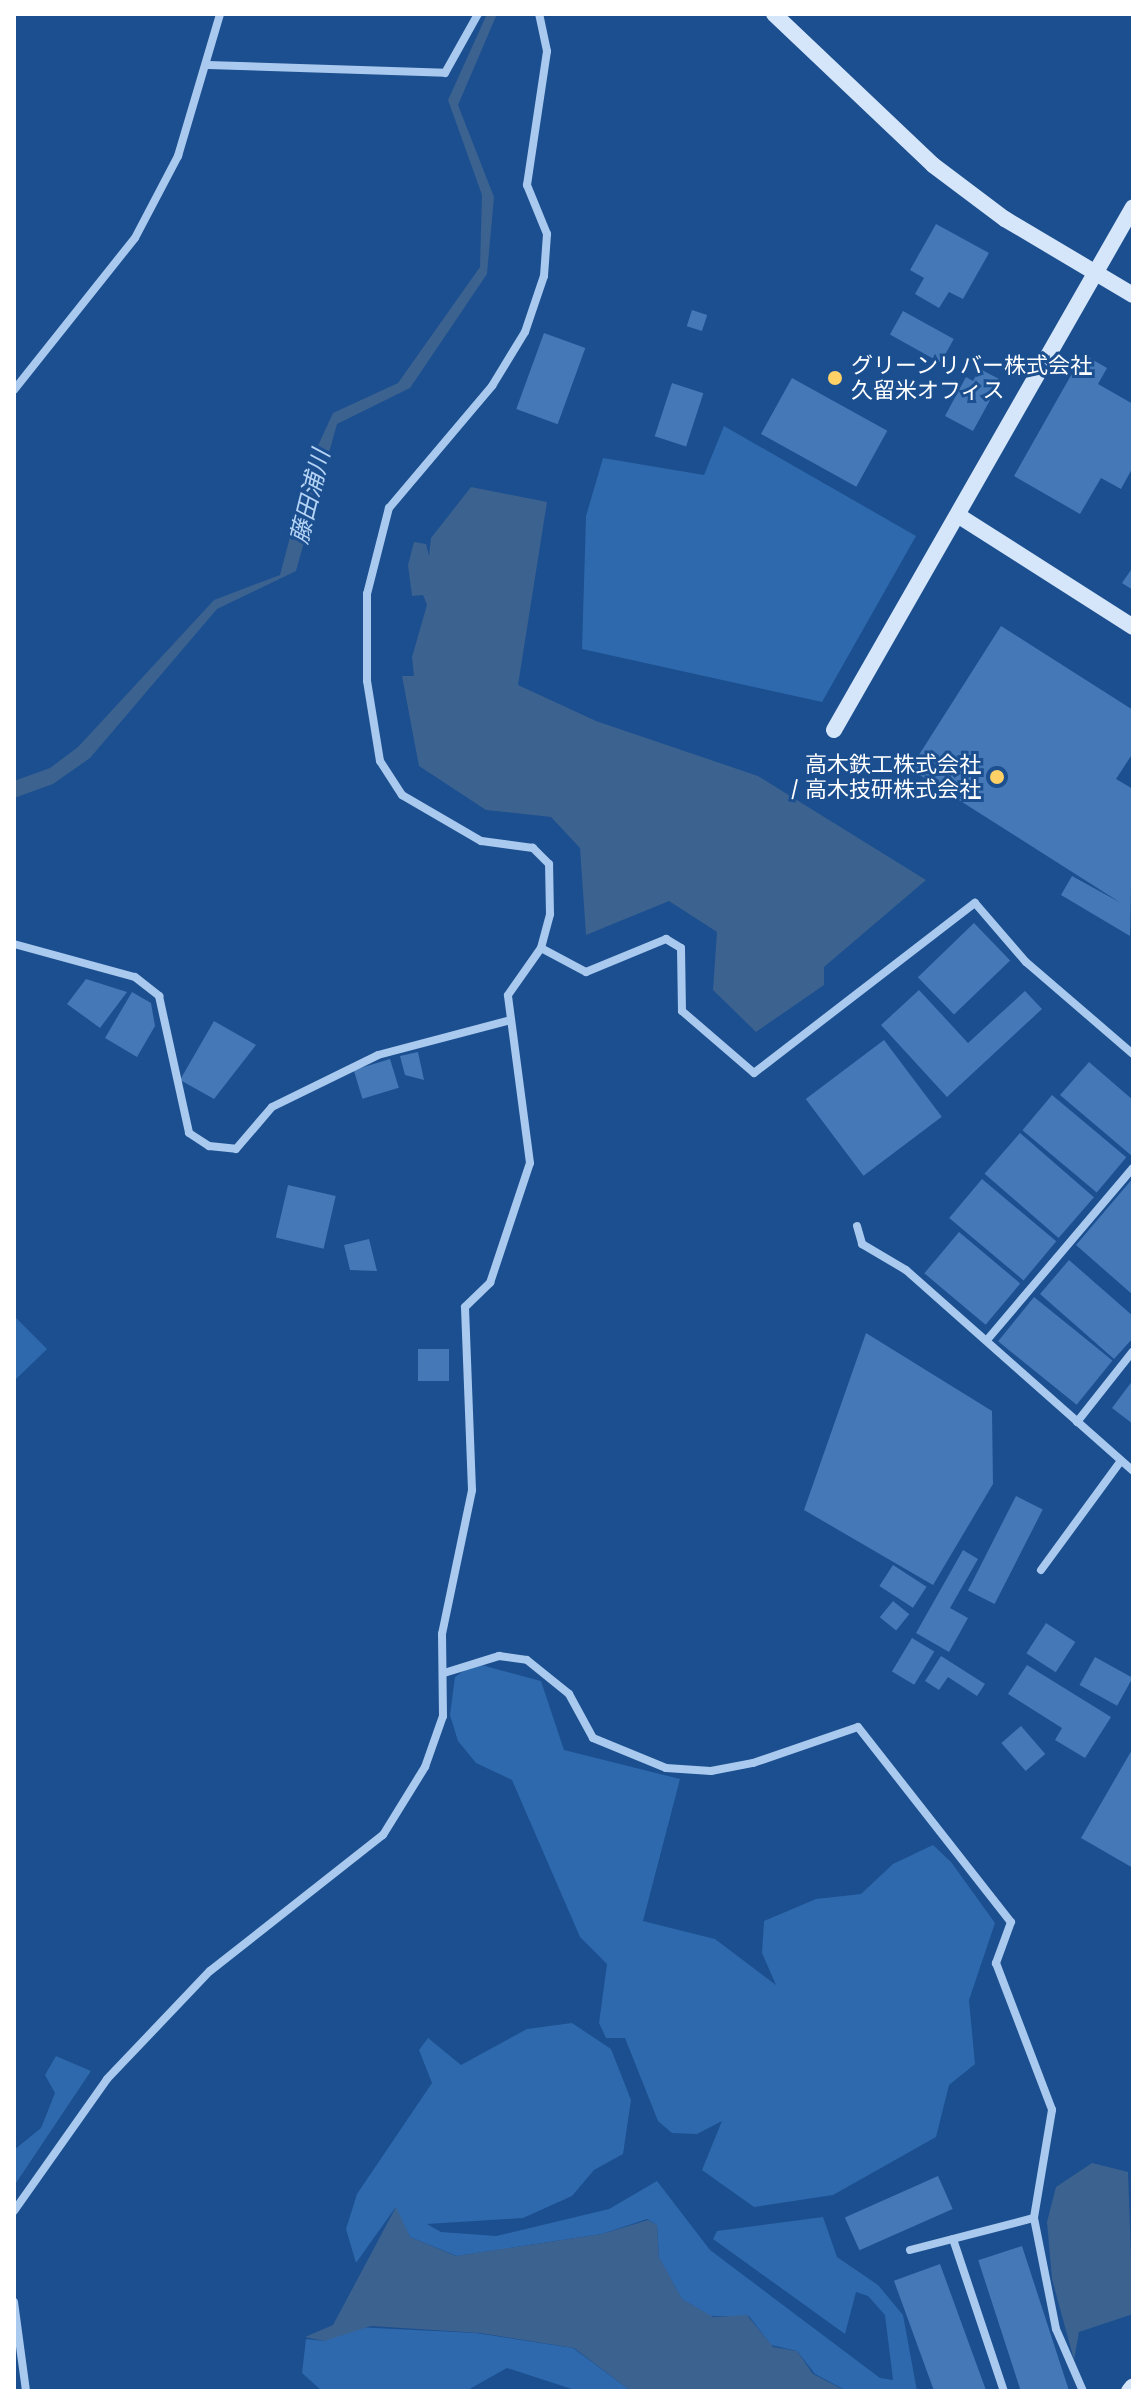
<!DOCTYPE html>
<html>
<head>
<meta charset="utf-8">
<style>
  body { margin:0 }
  #map { position:relative; width:1147px; height:2405px; overflow:hidden; background:#1b4f8f; font-family:"Fira Sans Condensed","Noto Sans JP",sans-serif }
  div>[style] { position:absolute }
  .green>* { inset:0; background:#2e69ad }
  .water>* { inset:0; background:#3c6290 }
  .building>* { inset:0; background:#4478b7; transform-origin:0 0 }
  .street>* { height:8px; margin:-4px; padding:0 4px; transform-origin:4px; border-radius:4px; background:#a9c9ee }
  .secondary>* { height:16px; margin:-8px; padding:0 8px; transform-origin:8px; border-radius:8px; background:#d6e6fa }
  .dots>* { width:22px; height:22px; translate:-50% -50%; box-sizing:border-box; border:4px solid #1b4f8f; border-radius:50% }
  span { translate:-50% -50%; white-space:nowrap; text-align:center; line-height:1.15; -webkit-text-stroke:6px #1b4f8f; paint-order:stroke }
  .poi-label { font-size:22px; color:#fff }
  .left { translate:0 -50%; text-align:left }
  .right { translate:-100% -50%; text-align:right }
  .water-label { font-size:24px; color:#b5d3f5; font-style:italic }
  .frame { position:absolute; inset:0; border:16px solid #fff; pointer-events:none }
</style>
</head>
<body>
<div id="map">
  <div class="green">
    <i style="clip-path:polygon(724px 426px,916px 536px,822px 702px,582px 649px,586px 516px,603px 458px,704px 475px)"></i>
    <i style="clip-path:polygon(14px 1316px,47px 1349px,14px 1381px)"></i>
    <i style="clip-path:polygon(474px 1663px,541px 1681px,564px 1750px,680px 1779px,643px 1921px,715px 1939px,776px 1985px,762px 1953px,764px 1921px,816px 1899px,861px 1894px,893px 1864px,933px 1845px,951px 1862px,995px 1923px,969px 2000px,975px 2064px,949px 2085px,936px 2137px,833px 2195px,754px 2207px,702px 2170px,722px 2121px,697px 2134px,672px 2133px,658px 2121px,625px 2038px,606px 2038px,599px 2023px,607px 1964px,580px 1937px,512px 1780px,476px 1763px,458px 1741px,450px 1715px,455px 1677px)"></i>
    <i style="clip-path:polygon(572px 2023px,611px 2049px,631px 2100px,623px 2154px,594px 2170px,572px 2196px,523px 2218px,427px 2224px,441px 2232px,496px 2236px,609px 2209px,657px 2181px,710px 2250px,880px 2378px,893px 2380px,885px 2315px,868px 2296px,856px 2292px,845px 2334px,713px 2239px,717px 2231px,823px 2217px,837px 2257px,878px 2285px,903px 2315px,917px 2391px,845px 2390px,815px 2374px,797px 2351px,771px 2345px,749px 2316px,710px 2316px,682px 2299px,659px 2258px,657px 2225px,647px 2219px,602px 2234px,457px 2256px,410px 2237px,395px 2208px,356px 2263px,346px 2229px,357px 2194px,432px 2083px,419px 2050px,428px 2038px,461px 2065px,527px 2029px)"></i>
    <i style="clip-path:polygon(56px 2056px,91px 2071px,14px 2186px,14px 2150px,41px 2128px,55px 2093px,45px 2075px)"></i>
    <i style="clip-path:polygon(355px 2327px,476px 2333px,573px 2348px,631px 2391px,578px 2391px,507px 2368px,466px 2391px,322px 2391px,302px 2373px,306px 2339px,324px 2341px)"></i>
  </div>
  <div class="water">
    <i style="clip-path:polygon(487px 14px,497px 14px,458px 105px,494px 197px,487px 274px,410px 388px,337px 424px,296px 571px,217px 609px,90px 758px,53px 784px,14px 798px,14px 781px,50px 768px,78px 747px,214px 600px,280px 575px,309px 465px,333px 413px,398px 383px,480px 267px,482px 195px,448px 100px)"></i>
    <i style="clip-path:polygon(471px 487px,547px 502px,518px 685px,596px 721px,758px 776px,926px 880px,824px 967px,824px 985px,756px 1032px,713px 990px,717px 932px,669px 901px,586px 935px,580px 848px,551px 817px,486px 810px,419px 766px,402px 676px,414px 676px,412px 657px,427px 605px,423px 595px,412px 596px,408px 565px,414px 542px,426px 544px,429px 556px,431px 538px)"></i>
    <i style="clip-path:polygon(1092px 2163px,1128px 2172px,1133px 2314px,1079px 2332px,1074px 2360px,1052px 2279px,1047px 2222px,1056px 2187px)"></i>
    <i style="clip-path:polygon(396px 2207px,410px 2237px,456px 2256px,602px 2234px,648px 2220px,657px 2225px,659px 2257px,682px 2299px,713px 2317px,747px 2315px,773px 2347px,797px 2351px,813px 2374px,846px 2391px,631px 2391px,574px 2348px,480px 2333px,371px 2326px,324px 2341px,305px 2337px,333px 2325px)"></i>
  </div>
  <div class="building">
    <i style="clip-path:polygon(936px 224px,989px 253px,963px 299px,949px 292px,939px 308px,915px 294px,924px 278px,910px 270px)"></i>
    <i style="left:692px;top:310px;width:16px;height:17px;rotate:18deg"></i>
    <i style="left:903px;top:311px;width:58px;height:27px;rotate:29deg"></i>
    <i style="left:544px;top:333px;width:44px;height:81px;rotate:20deg"></i>
    <i style="clip-path:polygon(1083px 354px,1107px 368px,1098px 384px,1133px 404px,1133px 467px,1121px 489px,1101px 478px,1080px 514px,1014px 476px)"></i>
    <i style="clip-path:polygon(980px 369px,1001px 380px,973px 431px,945px 416px,966px 377px,973px 381px)"></i>
    <i style="left:792px;top:378px;width:109px;height:64px;rotate:29deg"></i>
    <i style="left:672px;top:383px;width:33px;height:56px;rotate:18deg"></i>
    <i style="clip-path:polygon(1133px 567px,1133px 590px,1122px 583px)"></i>
    <i style="clip-path:polygon(1001px 626px,1133px 710px,1133px 753px,1116px 779px,1133px 789px,1130px 936px,1061px 895px,1072px 876px,1121px 903px,910px 769px)"></i>
    <i style="left:974px;top:923px;width:52px;height:78px;rotate:46deg"></i>
    <i style="clip-path:polygon(86px 979px,127px 992px,100px 1028px,67px 1004px)"></i>
    <i style="clip-path:polygon(919px 990px,968px 1043px,1025px 991px,1042px 1009px,947px 1097px,881px 1025px)"></i>
    <i style="clip-path:polygon(132px 992px,151px 1003px,155px 1026px,137px 1057px,105px 1038px)"></i>
    <i style="clip-path:polygon(214px 1021px,256px 1045px,214px 1099px,180px 1080px)"></i>
    <i style="left:884px;top:1040px;width:96px;height:98px;rotate:53deg"></i>
    <i style="clip-path:polygon(418px 1052px,424px 1080px,405px 1075px,400px 1056px)"></i>
    <i style="left:390px;top:1059px;width:30px;height:38px;rotate:73deg"></i>
    <i style="clip-path:polygon(1089px 1062px,1133px 1100px,1132px 1156px,1060px 1095px)"></i>
    <i style="left:1052px;top:1095px;width:97px;height:46px;rotate:40deg"></i>
    <i style="left:1020px;top:1133px;width:98px;height:54px;rotate:41deg"></i>
    <i style="clip-path:polygon(1133px 1178px,1133px 1295px,1076px 1245px)"></i>
    <i style="left:982px;top:1179px;width:97px;height:51px;rotate:40deg"></i>
    <i style="left:288px;top:1185px;width:49px;height:54px;rotate:13deg"></i>
    <i style="left:959px;top:1232px;width:80px;height:54px;rotate:40deg"></i>
    <i style="clip-path:polygon(369px 1239px,377px 1271px,350px 1270px,344px 1245px)"></i>
    <i style="clip-path:polygon(1069px 1260px,1133px 1316px,1133px 1338px,1114px 1359px,1040px 1294px)"></i>
    <i style="left:1034px;top:1297px;width:101px;height:57px;rotate:39deg"></i>
    <i style="clip-path:polygon(866px 1333px,992px 1411px,993px 1484px,933px 1585px,804px 1510px)"></i>
    <i style="left:449px;top:1349px;width:32px;height:31px;rotate:90deg"></i>
    <i style="clip-path:polygon(1133px 1380px,1133px 1424px,1112px 1408px)"></i>
    <i style="left:1016px;top:1496px;width:30px;height:106px;rotate:27deg"></i>
    <i style="clip-path:polygon(963px 1550px,978px 1559px,950px 1608px,968px 1618px,949px 1652px,916px 1633px)"></i>
    <i style="left:893px;top:1565px;width:40px;height:25px;rotate:33deg"></i>
    <i style="left:893px;top:1601px;width:21px;height:21px;rotate:39deg"></i>
    <i style="left:1046px;top:1623px;width:35px;height:36px;rotate:33deg"></i>
    <i style="left:912px;top:1638px;width:26px;height:39px;rotate:31deg"></i>
    <i style="clip-path:polygon(941px 1656px,985px 1684px,977px 1696px,948px 1677px,939px 1690px,925px 1681px)"></i>
    <i style="left:1095px;top:1657px;width:43px;height:32px;rotate:29deg"></i>
    <i style="clip-path:polygon(1027px 1665px,1111px 1717px,1085px 1758px,1055px 1740px,1062px 1728px,1008px 1694px)"></i>
    <i style="left:1021px;top:1726px;width:37px;height:26px;rotate:49deg"></i>
    <i style="clip-path:polygon(1133px 1748px,1133px 1868px,1081px 1838px)"></i>
    <i style="left:938px;top:2176px;width:36px;height:102px;rotate:66deg"></i>
    <i style="left:1022px;top:2246px;width:153px;height:46px;rotate:72deg"></i>
    <i style="left:940px;top:2264px;width:135px;height:49px;rotate:70deg"></i>
  </div>
  <div class="street">
    <i style="left:208px;top:65px;width:237px;rotate:1.9deg"></i>
    <i style="left:445px;top:73px;width:68px;rotate:-60.8deg"></i>
    <i style="left:14px;top:390px;width:194px;rotate:-51.5deg"></i>
    <i style="left:135px;top:238px;width:93px;rotate:-62.3deg"></i>
    <i style="left:178px;top:156px;width:148px;rotate:-73.5deg"></i>
    <i style="left:14px;top:944px;width:125px;rotate:15.3deg"></i>
    <i style="left:135px;top:977px;width:31px;rotate:38deg"></i>
    <i style="left:159px;top:996px;width:140px;rotate:77.6deg"></i>
    <i style="left:189px;top:1133px;width:24px;rotate:33deg"></i>
    <i style="left:209px;top:1146px;width:27px;rotate:6deg"></i>
    <i style="left:236px;top:1149px;width:55px;rotate:-49.4deg"></i>
    <i style="left:272px;top:1107px;width:118px;rotate:-26.1deg"></i>
    <i style="left:378px;top:1055px;width:133px;rotate:-14.8deg"></i>
    <i style="left:541px;top:948px;width:51px;rotate:28.1deg"></i>
    <i style="left:586px;top:972px;width:87px;rotate:-22.4deg"></i>
    <i style="left:666px;top:939px;width:17px;rotate:31deg"></i>
    <i style="left:681px;top:948px;width:63px;rotate:89.1deg"></i>
    <i style="left:682px;top:1011px;width:95px;rotate:40.7deg"></i>
    <i style="left:754px;top:1073px;width:279px;rotate:-37.6deg"></i>
    <i style="left:975px;top:903px;width:78px;rotate:49.2deg"></i>
    <i style="left:1026px;top:962px;width:141px;rotate:40.7deg"></i>
    <i style="left:857px;top:1226px;width:19px;rotate:74deg"></i>
    <i style="left:862px;top:1244px;width:51px;rotate:30.6deg"></i>
    <i style="left:906px;top:1270px;width:303px;rotate:41.5deg"></i>
    <i style="left:987px;top:1340px;width:226px;rotate:-49.7deg"></i>
    <i style="left:1077px;top:1422px;width:90px;rotate:-51.7deg"></i>
    <i style="left:1041px;top:1570px;width:134px;rotate:-53.8deg"></i>
    <i style="left:444px;top:1673px;width:58px;rotate:-17.2deg"></i>
    <i style="left:499px;top:1656px;width:28px;rotate:8deg"></i>
    <i style="left:527px;top:1660px;width:54px;rotate:39deg"></i>
    <i style="left:569px;top:1694px;width:50px;rotate:61.4deg"></i>
    <i style="left:593px;top:1738px;width:79px;rotate:22.3deg"></i>
    <i style="left:666px;top:1768px;width:45px;rotate:3.8deg"></i>
    <i style="left:711px;top:1771px;width:43px;rotate:-10.8deg"></i>
    <i style="left:753px;top:1763px;width:111px;rotate:-18.9deg"></i>
    <i style="left:858px;top:1727px;width:248px;rotate:51.9deg"></i>
    <i style="left:1011px;top:1922px;width:44px;rotate:110.1deg"></i>
    <i style="left:996px;top:1963px;width:157px;rotate:69.1deg"></i>
    <i style="left:1052px;top:2110px;width:109px;rotate:99.5deg"></i>
    <i style="left:1034px;top:2218px;width:113px;rotate:78.8deg"></i>
    <i style="left:1056px;top:2329px;width:68px;rotate:66.5deg"></i>
    <i style="left:14px;top:2211px;width:161px;rotate:-54.8deg"></i>
    <i style="left:107px;top:2079px;width:149px;rotate:-46.4deg"></i>
    <i style="left:210px;top:1971px;width:220px;rotate:-38.2deg"></i>
    <i style="left:383px;top:1835px;width:80px;rotate:-58.3deg"></i>
    <i style="left:425px;top:1767px;width:54px;rotate:-70.6deg"></i>
    <i style="left:443px;top:1716px;width:82px;rotate:-90.7deg"></i>
    <i style="left:442px;top:1634px;width:147px;rotate:-78.2deg"></i>
    <i style="left:472px;top:1490px;width:183px;rotate:-92.2deg"></i>
    <i style="left:465px;top:1307px;width:35px;rotate:-44deg"></i>
    <i style="left:490px;top:1283px;width:126px;rotate:-71.6deg"></i>
    <i style="left:530px;top:1163px;width:169px;rotate:-97.5deg"></i>
    <i style="left:508px;top:995px;width:57px;rotate:-54.9deg"></i>
    <i style="left:541px;top:948px;width:35px;rotate:-75deg"></i>
    <i style="left:550px;top:914px;width:50px;rotate:-91.1deg"></i>
    <i style="left:549px;top:864px;width:23px;rotate:-135deg"></i>
    <i style="left:533px;top:848px;width:52px;rotate:-172.3deg"></i>
    <i style="left:481px;top:841px;width:91px;rotate:-149.8deg"></i>
    <i style="left:402px;top:795px;width:40px;rotate:-122.9deg"></i>
    <i style="left:380px;top:761px;width:81px;rotate:-99.2deg"></i>
    <i style="left:367px;top:681px;width:87px;rotate:-90deg"></i>
    <i style="left:367px;top:594px;width:89px;rotate:-75.7deg"></i>
    <i style="left:389px;top:508px;width:160px;rotate:-49.8deg"></i>
    <i style="left:492px;top:386px;width:63px;rotate:-58.6deg"></i>
    <i style="left:525px;top:332px;width:59px;rotate:-71.3deg"></i>
    <i style="left:544px;top:276px;width:42px;rotate:-85.9deg"></i>
    <i style="left:547px;top:234px;width:53px;rotate:-112.2deg"></i>
    <i style="left:527px;top:185px;width:135px;rotate:-81.5deg"></i>
    <i style="left:547px;top:51px;width:38px;rotate:-102deg"></i>
    <i style="left:953px;top:2239px;width:160px;rotate:71.5deg"></i>
    <i style="left:910px;top:2250px;width:128px;rotate:-14.5deg"></i>
    <i style="left:14px;top:2302px;width:90px;rotate:82.3deg"></i>
  </div>
  <div class="secondary">
    <i style="left:774px;top:14px;width:219px;rotate:43.5deg"></i>
    <i style="left:933px;top:165px;width:90px;rotate:36.9deg"></i>
    <i style="left:1005px;top:219px;width:149px;rotate:30.7deg"></i>
    <i style="left:959px;top:516px;width:206px;rotate:32.5deg"></i>
    <i style="left:834px;top:730px;width:602px;rotate:-60.24deg"></i>
    <i style="left:1129px;top:2391px;width:6px;rotate:-51deg"></i>
  </div>
  <div class="dots">
    <i style="left:835px;top:378px;background:#ffd166"></i>
    <i style="left:997px;top:777px;background:#ffd166"></i>
  </div>
  <div class="poi-label">
    <span class="left" style="left:851px;top:378px">グリーンリバー株式会社<br>久留米オフィス</span>
    <span class="right" style="left:981px;top:777px">高木鉄工株式会社<br>/ 高木技研株式会社</span>
  </div>
  <div class="water-label">
    <span style="left:311px;top:497px;rotate:-76deg">藤田浦川</span>
  </div>
  <div class="frame"></div>
</div>
</body>
</html>
